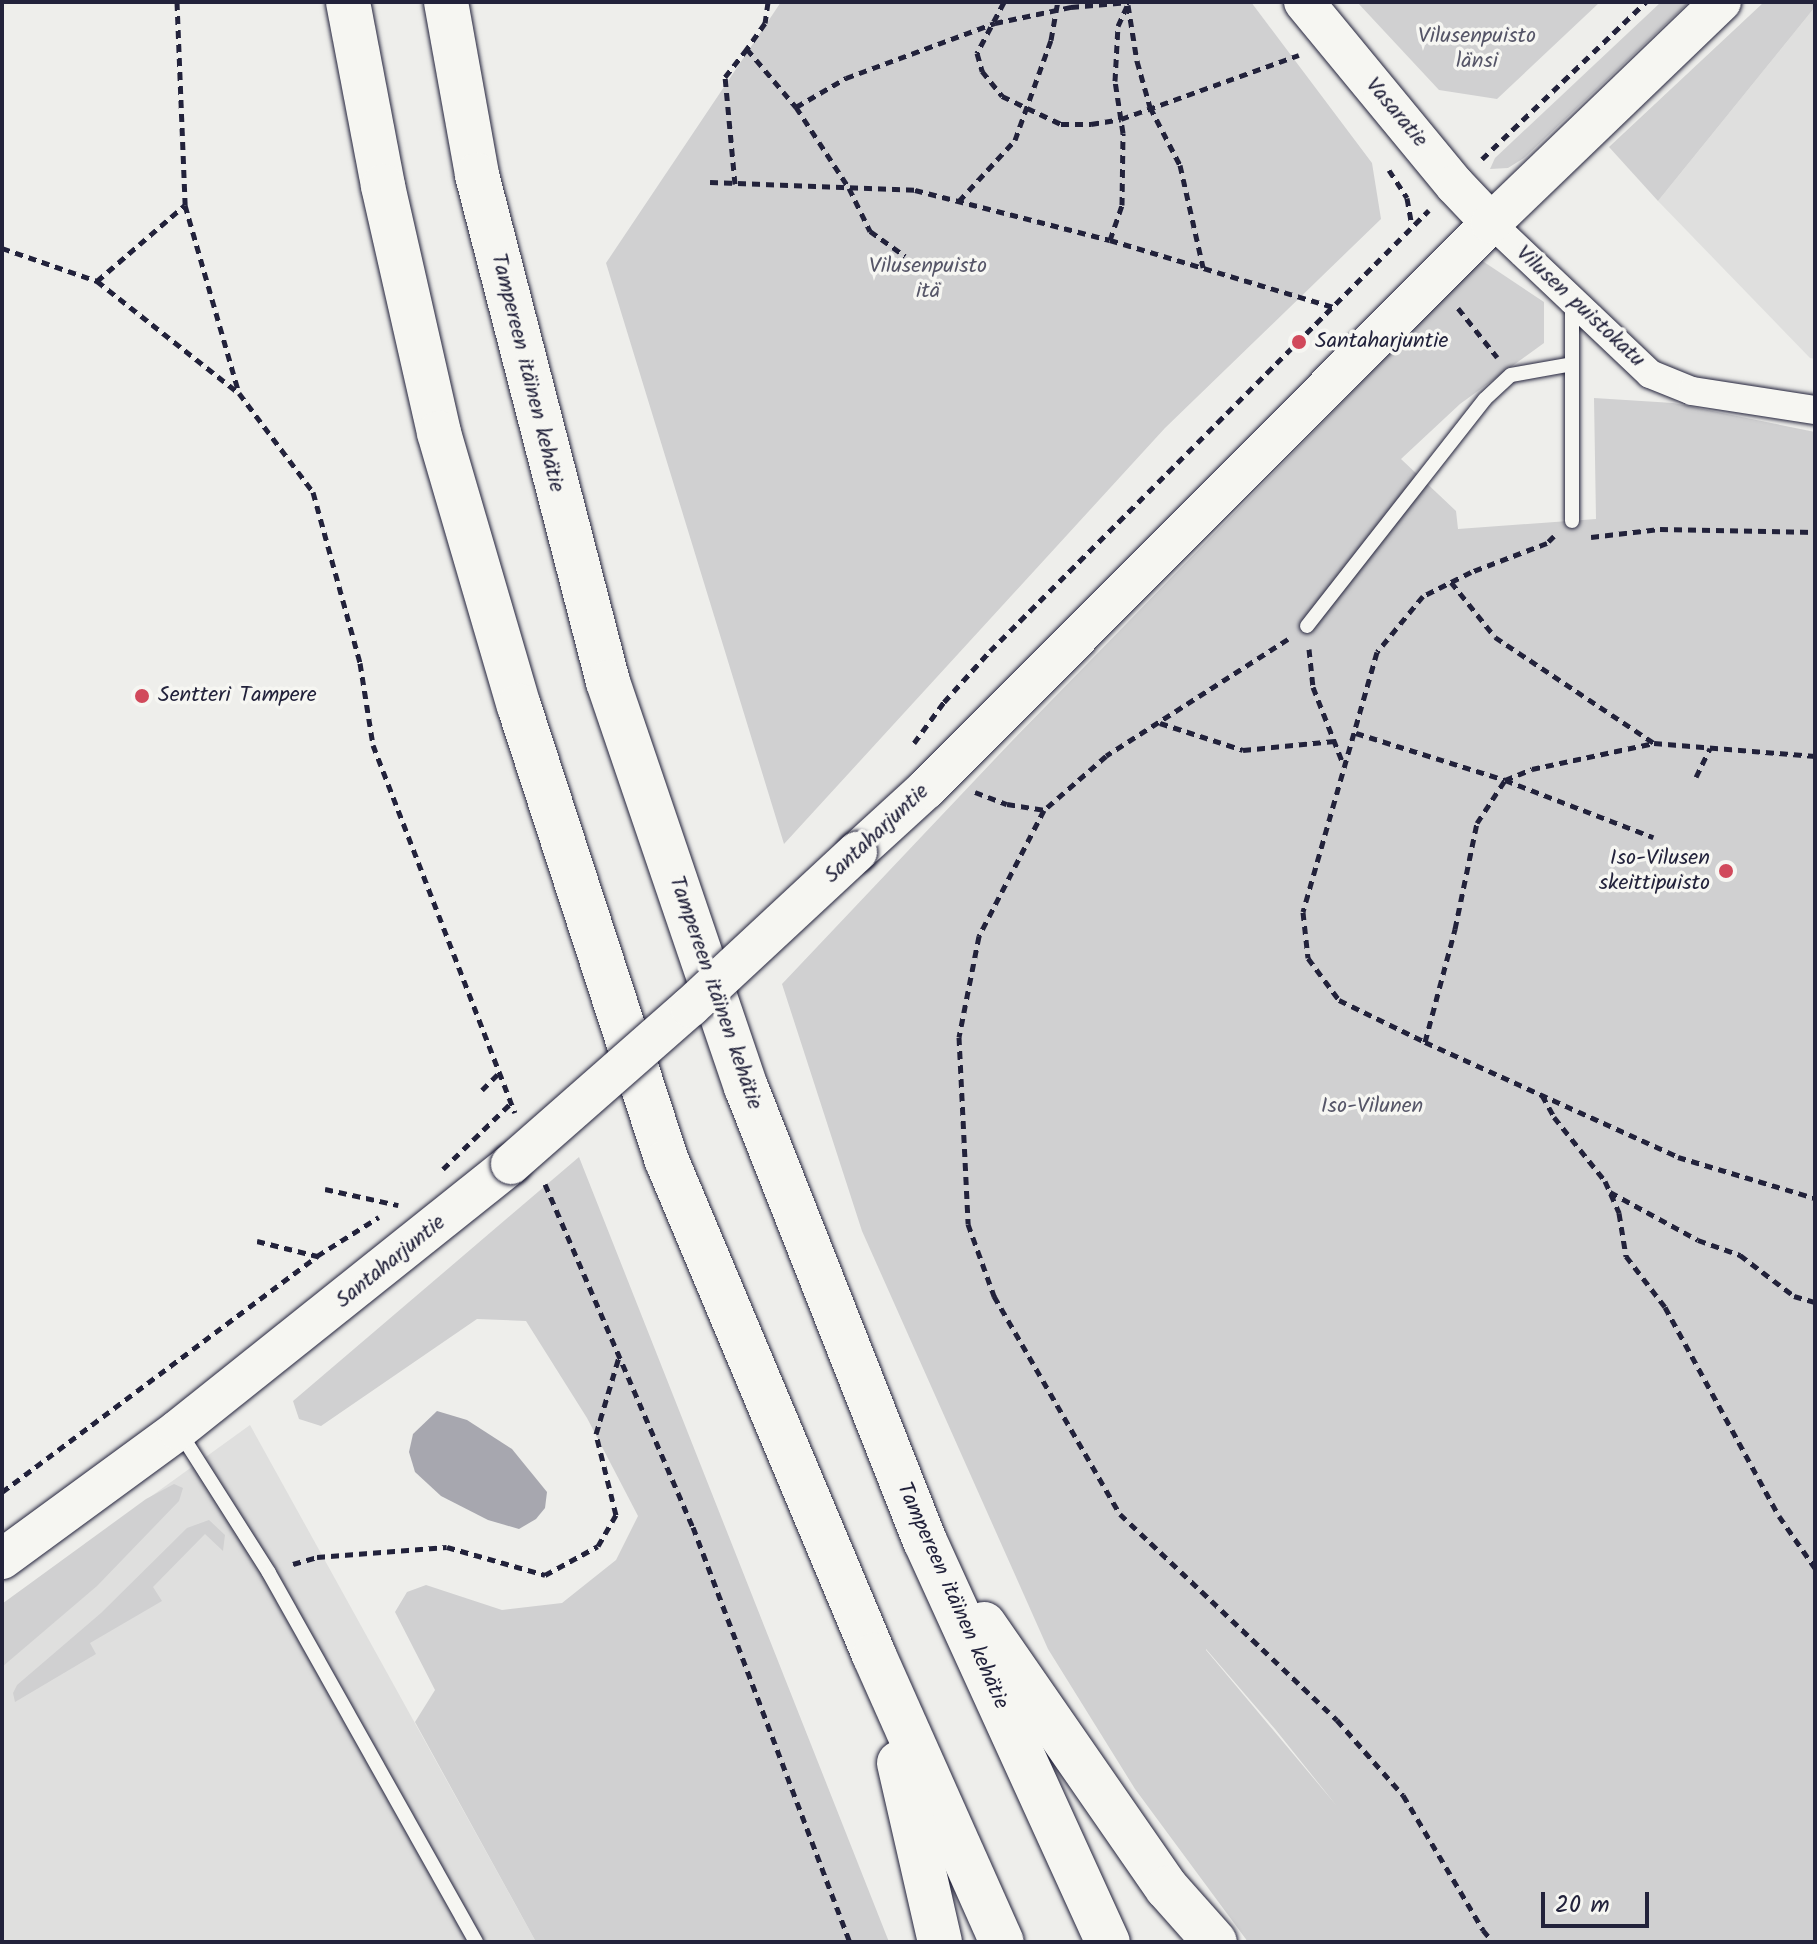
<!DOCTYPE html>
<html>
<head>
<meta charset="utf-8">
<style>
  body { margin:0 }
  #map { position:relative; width:1817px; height:1944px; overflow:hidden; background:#eeeeeb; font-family:Kalam,sans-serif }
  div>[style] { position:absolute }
  .built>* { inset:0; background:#dfdfde }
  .green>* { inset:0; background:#d0d0d1 }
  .water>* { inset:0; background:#a7a7af }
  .path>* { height:5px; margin-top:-2.5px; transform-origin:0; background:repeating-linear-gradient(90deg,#22223b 0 8px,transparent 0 14px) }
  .roads { filter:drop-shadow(0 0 2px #22223b) drop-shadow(0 0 2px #22223b) }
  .lane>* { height:14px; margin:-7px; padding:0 7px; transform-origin:7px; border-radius:7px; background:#f6f6f2 }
  .street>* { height:28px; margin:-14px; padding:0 14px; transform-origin:14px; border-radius:14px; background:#f6f6f2 }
  .secondary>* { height:40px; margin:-20px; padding:0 20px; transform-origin:20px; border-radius:20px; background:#f6f6f2 }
  .highway>* { height:44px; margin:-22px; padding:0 22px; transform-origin:22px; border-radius:22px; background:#f6f6f2 }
  .bridges { filter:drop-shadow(0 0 2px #22223b) drop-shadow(0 0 2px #22223b) }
  .secondary-bridge>* { height:40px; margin:-20px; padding:0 20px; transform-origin:20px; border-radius:20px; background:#f6f6f2 }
  .dots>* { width:22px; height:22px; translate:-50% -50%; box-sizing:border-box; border:4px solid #f6f6f2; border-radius:50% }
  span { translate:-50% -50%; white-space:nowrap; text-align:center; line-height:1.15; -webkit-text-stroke:7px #f6f6f2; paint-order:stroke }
  .park-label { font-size:22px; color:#565668 }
  .street-label { font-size:22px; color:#22223b }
  .poi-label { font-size:22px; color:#22223b }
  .left { translate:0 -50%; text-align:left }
  .right { translate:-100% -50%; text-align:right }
  .frame { position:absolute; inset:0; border:4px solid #22223b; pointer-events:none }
  .scale { position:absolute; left:1541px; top:1892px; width:108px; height:36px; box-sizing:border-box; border:4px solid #22223b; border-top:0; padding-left:10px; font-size:24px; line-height:28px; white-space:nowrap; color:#22223b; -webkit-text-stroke:6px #f6f6f2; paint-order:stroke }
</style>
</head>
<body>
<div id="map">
  <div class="built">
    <i style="clip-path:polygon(1815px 7px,1815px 359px,1810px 358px,1658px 201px)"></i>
    <i style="clip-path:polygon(250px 1425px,536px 1942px,2px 1942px,2px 1604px)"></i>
  </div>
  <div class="green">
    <i style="clip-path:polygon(781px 2px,1251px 2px,1372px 163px,1381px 219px,1165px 428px,784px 844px,606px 263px)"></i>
    <i style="clip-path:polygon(1357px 2px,1600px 2px,1497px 99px,1439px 90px)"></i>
    <i style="clip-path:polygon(1661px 2px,1689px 2px,1524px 158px,1508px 168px,1490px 169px,1495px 158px)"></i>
    <i style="clip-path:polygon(1764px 2px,1815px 2px,1815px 7px,1658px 201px,1609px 147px)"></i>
    <i style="clip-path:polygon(evenodd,1481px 260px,1544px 302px,1544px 343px,1460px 404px,1401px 459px,1456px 511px,1458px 529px,1596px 519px,1594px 398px,1673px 403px,1815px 432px,1815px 1942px,1248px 1942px,1135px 1789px,1048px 1649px,862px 1231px,782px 984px,1011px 742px,1481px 260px,1206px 1649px,1275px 1729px,1336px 1805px,1206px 1650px,1206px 1649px)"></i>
    <i style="clip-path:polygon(579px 1157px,889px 1942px,536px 1942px,415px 1722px,435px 1690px,395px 1612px,407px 1592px,426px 1585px,502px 1610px,562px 1603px,616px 1560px,638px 1516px,587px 1418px,526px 1321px,477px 1319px,321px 1426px,299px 1419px,293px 1401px)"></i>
    <i style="clip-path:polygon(174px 1484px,183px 1488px,179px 1501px,97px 1586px,2px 1667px,2px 1604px,146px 1499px)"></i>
    <i style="clip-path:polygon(209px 1520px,225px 1535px,223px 1551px,205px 1534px,153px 1587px,162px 1601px,90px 1643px,96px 1654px,15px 1702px,13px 1693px,17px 1685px,101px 1613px,187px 1528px)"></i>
  </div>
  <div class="water">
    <i style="clip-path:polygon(437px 1411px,467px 1420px,512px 1449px,547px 1492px,545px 1508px,536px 1519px,519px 1529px,488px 1520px,441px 1496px,415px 1472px,409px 1452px,413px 1434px)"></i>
  </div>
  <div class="path">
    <i style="left:177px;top:2px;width:203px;rotate:87.7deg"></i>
    <i style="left:185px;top:205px;width:196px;rotate:74deg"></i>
    <i style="left:768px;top:2px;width:21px;rotate:98deg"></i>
    <i style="left:765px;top:23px;width:32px;rotate:125deg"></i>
    <i style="left:747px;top:49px;width:76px;rotate:49.8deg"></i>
    <i style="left:796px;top:107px;width:97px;rotate:56.8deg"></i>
    <i style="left:849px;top:188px;width:48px;rotate:64deg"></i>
    <i style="left:870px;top:231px;width:43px;rotate:35.5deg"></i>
    <i style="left:1004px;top:2px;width:58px;rotate:117.9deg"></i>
    <i style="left:977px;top:53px;width:19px;rotate:74deg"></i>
    <i style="left:982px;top:71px;width:32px;rotate:51deg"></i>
    <i style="left:1002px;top:96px;width:65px;rotate:25.4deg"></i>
    <i style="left:1061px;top:124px;width:30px"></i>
    <i style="left:1091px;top:124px;width:30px;rotate:-9deg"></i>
    <i style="left:1121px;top:119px;width:189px;rotate:-19.8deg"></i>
    <i style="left:1128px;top:5px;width:57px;rotate:80.9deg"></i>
    <i style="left:1137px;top:61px;width:48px;rotate:74.2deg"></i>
    <i style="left:1150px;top:107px;width:65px;rotate:62.7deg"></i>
    <i style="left:1180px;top:165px;width:105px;rotate:77.3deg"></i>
    <i style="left:796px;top:107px;width:58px;rotate:-30.1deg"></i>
    <i style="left:846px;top:78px;width:159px;rotate:-20.3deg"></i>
    <i style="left:995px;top:23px;width:78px;rotate:-11.9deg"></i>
    <i style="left:1071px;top:7px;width:58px;rotate:-4.9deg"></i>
    <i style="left:1482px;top:159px;width:227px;rotate:-43.8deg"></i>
    <i style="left:1389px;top:170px;width:33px;rotate:57deg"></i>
    <i style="left:1407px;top:198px;width:27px;rotate:80deg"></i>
    <i style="left:710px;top:182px;width:205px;rotate:2.2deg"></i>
    <i style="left:915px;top:190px;width:201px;rotate:14.4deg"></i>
    <i style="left:1110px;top:240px;width:234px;rotate:16.7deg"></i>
    <i style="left:735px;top:184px;width:107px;rotate:-95.3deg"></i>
    <i style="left:725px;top:77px;width:36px;rotate:-52deg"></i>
    <i style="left:959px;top:201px;width:83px;rotate:-47.4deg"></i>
    <i style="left:1015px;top:140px;width:106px;rotate:-70.2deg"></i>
    <i style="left:1051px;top:40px;width:39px;rotate:-80deg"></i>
    <i style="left:1110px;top:240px;width:37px;rotate:-71deg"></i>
    <i style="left:1122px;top:205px;width:72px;rotate:-89.2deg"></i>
    <i style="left:1123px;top:133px;width:53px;rotate:-98.7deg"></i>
    <i style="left:1115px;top:81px;width:55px;rotate:-86.9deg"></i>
    <i style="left:1118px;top:26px;width:22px;rotate:-66deg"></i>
    <i style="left:2px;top:248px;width:101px;rotate:19.2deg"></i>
    <i style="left:97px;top:281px;width:181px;rotate:38.3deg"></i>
    <i style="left:239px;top:393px;width:124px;rotate:53.2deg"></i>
    <i style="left:313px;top:492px;width:177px;rotate:74.6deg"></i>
    <i style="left:360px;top:663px;width:83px;rotate:81deg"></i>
    <i style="left:373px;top:745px;width:394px;rotate:68.9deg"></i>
    <i style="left:97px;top:281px;width:116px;rotate:-40.8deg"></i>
    <i style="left:1458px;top:308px;width:63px;rotate:51.5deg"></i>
    <i style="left:1554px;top:536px;width:10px;rotate:135deg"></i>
    <i style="left:1547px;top:543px;width:81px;rotate:159.1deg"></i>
    <i style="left:1471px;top:572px;width:54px;rotate:153.4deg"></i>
    <i style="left:1423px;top:596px;width:72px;rotate:129.4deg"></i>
    <i style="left:1377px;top:652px;width:270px;rotate:105.9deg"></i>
    <i style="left:1303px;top:912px;width:46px;rotate:83.8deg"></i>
    <i style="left:1308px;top:958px;width:52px;rotate:53.6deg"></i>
    <i style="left:1339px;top:1000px;width:96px;rotate:26deg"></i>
    <i style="left:1425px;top:1042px;width:278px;rotate:24.4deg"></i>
    <i style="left:1678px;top:1157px;width:143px;rotate:16.7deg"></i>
    <i style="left:1591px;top:537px;width:69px;rotate:-6.6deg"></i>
    <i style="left:1660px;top:529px;width:155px;rotate:1.1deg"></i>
    <i style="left:1451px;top:582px;width:70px;rotate:51.3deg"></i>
    <i style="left:1495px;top:637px;width:191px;rotate:33.7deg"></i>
    <i style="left:1288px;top:639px;width:216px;rotate:147.3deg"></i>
    <i style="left:1106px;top:756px;width:82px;rotate:138.9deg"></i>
    <i style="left:1044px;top:810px;width:142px;rotate:117.3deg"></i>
    <i style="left:979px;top:936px;width:103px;rotate:101.2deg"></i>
    <i style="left:959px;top:1037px;width:187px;rotate:87.2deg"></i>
    <i style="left:968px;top:1224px;width:77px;rotate:70.1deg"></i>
    <i style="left:994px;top:1296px;width:252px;rotate:60deg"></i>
    <i style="left:1120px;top:1514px;width:299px;rotate:43.5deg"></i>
    <i style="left:1337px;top:1720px;width:100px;rotate:48.7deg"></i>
    <i style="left:1403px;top:1795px;width:157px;rotate:59.3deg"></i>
    <i style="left:1483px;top:1930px;width:16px;rotate:50deg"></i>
    <i style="left:1309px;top:649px;width:38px;rotate:84deg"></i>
    <i style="left:1313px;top:687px;width:85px;rotate:68.6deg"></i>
    <i style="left:1160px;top:723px;width:87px;rotate:18deg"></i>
    <i style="left:1243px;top:750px;width:92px;rotate:-5.6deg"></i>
    <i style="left:1356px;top:733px;width:156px;rotate:17.5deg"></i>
    <i style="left:1505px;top:780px;width:159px;rotate:21.1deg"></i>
    <i style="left:914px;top:743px;width:51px;rotate:-53.8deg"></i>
    <i style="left:944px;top:702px;width:69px;rotate:-48deg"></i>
    <i style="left:990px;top:651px;width:622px;rotate:-45.13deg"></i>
    <i style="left:1696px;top:777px;width:32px;rotate:-64deg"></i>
    <i style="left:975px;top:792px;width:34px;rotate:21deg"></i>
    <i style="left:1007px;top:804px;width:37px;rotate:9deg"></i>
    <i style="left:1425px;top:1042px;width:117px;rotate:-75.1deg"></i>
    <i style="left:1455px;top:929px;width:108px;rotate:-78.3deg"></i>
    <i style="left:1477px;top:823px;width:51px;rotate:-56.9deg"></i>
    <i style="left:1505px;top:780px;width:29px;rotate:-22deg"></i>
    <i style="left:1532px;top:769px;width:125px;rotate:-12deg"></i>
    <i style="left:1654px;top:743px;width:162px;rotate:4.6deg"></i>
    <i style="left:482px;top:1090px;width:25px;rotate:-45deg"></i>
    <i style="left:1542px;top:1095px;width:25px;rotate:61deg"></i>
    <i style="left:1554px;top:1117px;width:82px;rotate:51.4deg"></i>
    <i style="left:1605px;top:1181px;width:35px;rotate:66deg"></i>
    <i style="left:1619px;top:1213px;width:44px;rotate:80.8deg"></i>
    <i style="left:1626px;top:1256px;width:64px;rotate:52.6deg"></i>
    <i style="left:1665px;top:1307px;width:238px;rotate:61.4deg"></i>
    <i style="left:1779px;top:1516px;width:63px;rotate:55.3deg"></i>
    <i style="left:443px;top:1169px;width:95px;rotate:-44.1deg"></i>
    <i style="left:545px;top:1184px;width:374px;rotate:66.7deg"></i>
    <i style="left:693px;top:1527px;width:444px;rotate:69.3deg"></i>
    <i style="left:325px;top:1189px;width:75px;rotate:12.4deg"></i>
    <i style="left:1610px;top:1192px;width:100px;rotate:28.6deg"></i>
    <i style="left:1698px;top:1240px;width:45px;rotate:19.7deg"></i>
    <i style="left:1740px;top:1255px;width:68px;rotate:37.2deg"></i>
    <i style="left:1794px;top:1296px;width:22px;rotate:16deg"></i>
    <i style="left:257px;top:1241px;width:62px;rotate:14deg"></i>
    <i style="left:2px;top:1492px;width:394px;rotate:-36.8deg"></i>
    <i style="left:317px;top:1256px;width:73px;rotate:-32.2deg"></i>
    <i style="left:293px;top:1564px;width:25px;rotate:-16deg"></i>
    <i style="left:317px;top:1557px;width:130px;rotate:-4.4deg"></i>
    <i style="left:447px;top:1547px;width:102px;rotate:15.9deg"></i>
    <i style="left:545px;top:1575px;width:60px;rotate:-28.7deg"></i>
    <i style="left:598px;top:1546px;width:36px;rotate:-60deg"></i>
    <i style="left:616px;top:1515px;width:83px;rotate:-103.9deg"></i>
    <i style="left:596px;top:1434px;width:80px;rotate:-73.4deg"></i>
  </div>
  <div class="roads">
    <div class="lane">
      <i style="left:1572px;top:521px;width:219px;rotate:-90deg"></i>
      <i style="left:1307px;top:626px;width:288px;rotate:-51.9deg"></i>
      <i style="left:1485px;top:399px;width:35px;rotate:-43deg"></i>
      <i style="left:1511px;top:375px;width:62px;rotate:-10.2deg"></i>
      <i style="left:179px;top:1431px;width:168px;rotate:57.6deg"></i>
      <i style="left:269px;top:1573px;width:423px;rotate:60.7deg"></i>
    </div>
    <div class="street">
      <i style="left:1491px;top:223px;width:219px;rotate:43.5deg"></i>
      <i style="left:1650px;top:374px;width:45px;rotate:22deg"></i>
      <i style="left:1692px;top:391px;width:124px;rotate:8.8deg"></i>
    </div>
    <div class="secondary">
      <i style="left:1304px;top:2px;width:237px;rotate:50.5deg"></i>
      <i style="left:1455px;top:185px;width:52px;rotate:46.5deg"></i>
      <i style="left:857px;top:852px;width:93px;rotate:-42.4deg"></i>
      <i style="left:926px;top:789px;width:800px;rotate:-45.05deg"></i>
      <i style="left:1491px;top:223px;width:319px;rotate:-43.9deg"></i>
      <i style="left:2px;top:1559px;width:218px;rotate:-36.2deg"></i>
      <i style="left:178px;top:1430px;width:426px;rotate:-38.6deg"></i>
    </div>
    <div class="highway">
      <i style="left:348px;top:2px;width:187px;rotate:79.2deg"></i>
      <i style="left:383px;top:186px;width:253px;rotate:77.2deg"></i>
      <i style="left:439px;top:433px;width:284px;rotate:73.7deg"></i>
      <i style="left:519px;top:706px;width:478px;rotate:72deg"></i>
      <i style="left:667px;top:1161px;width:536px;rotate:67.26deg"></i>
      <i style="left:874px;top:1655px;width:314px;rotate:66deg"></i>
      <i style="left:446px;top:2px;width:176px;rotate:79.8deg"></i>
      <i style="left:477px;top:175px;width:524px;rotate:75.51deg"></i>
      <i style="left:608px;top:682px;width:428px;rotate:71.2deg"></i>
      <i style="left:746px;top:1087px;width:488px;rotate:68.5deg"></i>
      <i style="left:925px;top:1541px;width:441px;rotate:65.5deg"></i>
      <i style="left:984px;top:1624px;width:321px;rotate:55.3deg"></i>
      <i style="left:1167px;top:1888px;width:72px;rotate:48.4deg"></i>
      <i style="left:899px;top:1763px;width:184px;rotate:77.1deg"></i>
    </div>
  </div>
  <div class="bridges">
    <div class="secondary-bridge">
      <i style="left:511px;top:1164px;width:238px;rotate:-41.3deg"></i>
      <i style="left:690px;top:1007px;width:228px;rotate:-42.9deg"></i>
    </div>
  </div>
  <div class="dots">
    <i style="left:1299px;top:342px;background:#d1495b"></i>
    <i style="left:142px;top:696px;background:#d1495b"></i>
    <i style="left:1726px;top:871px;background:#d1495b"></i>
  </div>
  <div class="park-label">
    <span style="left:1477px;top:49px">Vilusenpuisto<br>länsi</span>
    <span style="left:928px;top:279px">Vilusenpuisto<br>itä</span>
    <span style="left:1372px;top:1107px">Iso-Vilunen</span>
  </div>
  <div class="street-label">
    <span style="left:1396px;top:113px;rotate:50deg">Vasaratie</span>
    <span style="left:1580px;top:307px;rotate:43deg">Vilusen puistokatu</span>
    <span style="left:527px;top:373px;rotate:76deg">Tampereen itäinen kehätie</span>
    <span style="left:877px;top:834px;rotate:-43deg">Santaharjuntie</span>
    <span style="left:715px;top:993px;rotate:71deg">Tampereen itäinen kehätie</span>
    <span style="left:391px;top:1262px;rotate:-39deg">Santaharjuntie</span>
    <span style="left:952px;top:1596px;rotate:66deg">Tampereen itäinen kehätie</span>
  </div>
  <div class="poi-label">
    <span class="left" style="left:1315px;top:342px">Santaharjuntie</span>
    <span class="left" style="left:158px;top:696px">Sentteri Tampere</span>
    <span class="right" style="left:1710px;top:871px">Iso-Vilusen<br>skeittipuisto</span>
  </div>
  <div class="frame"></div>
  <div class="scale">20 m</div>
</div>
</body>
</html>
